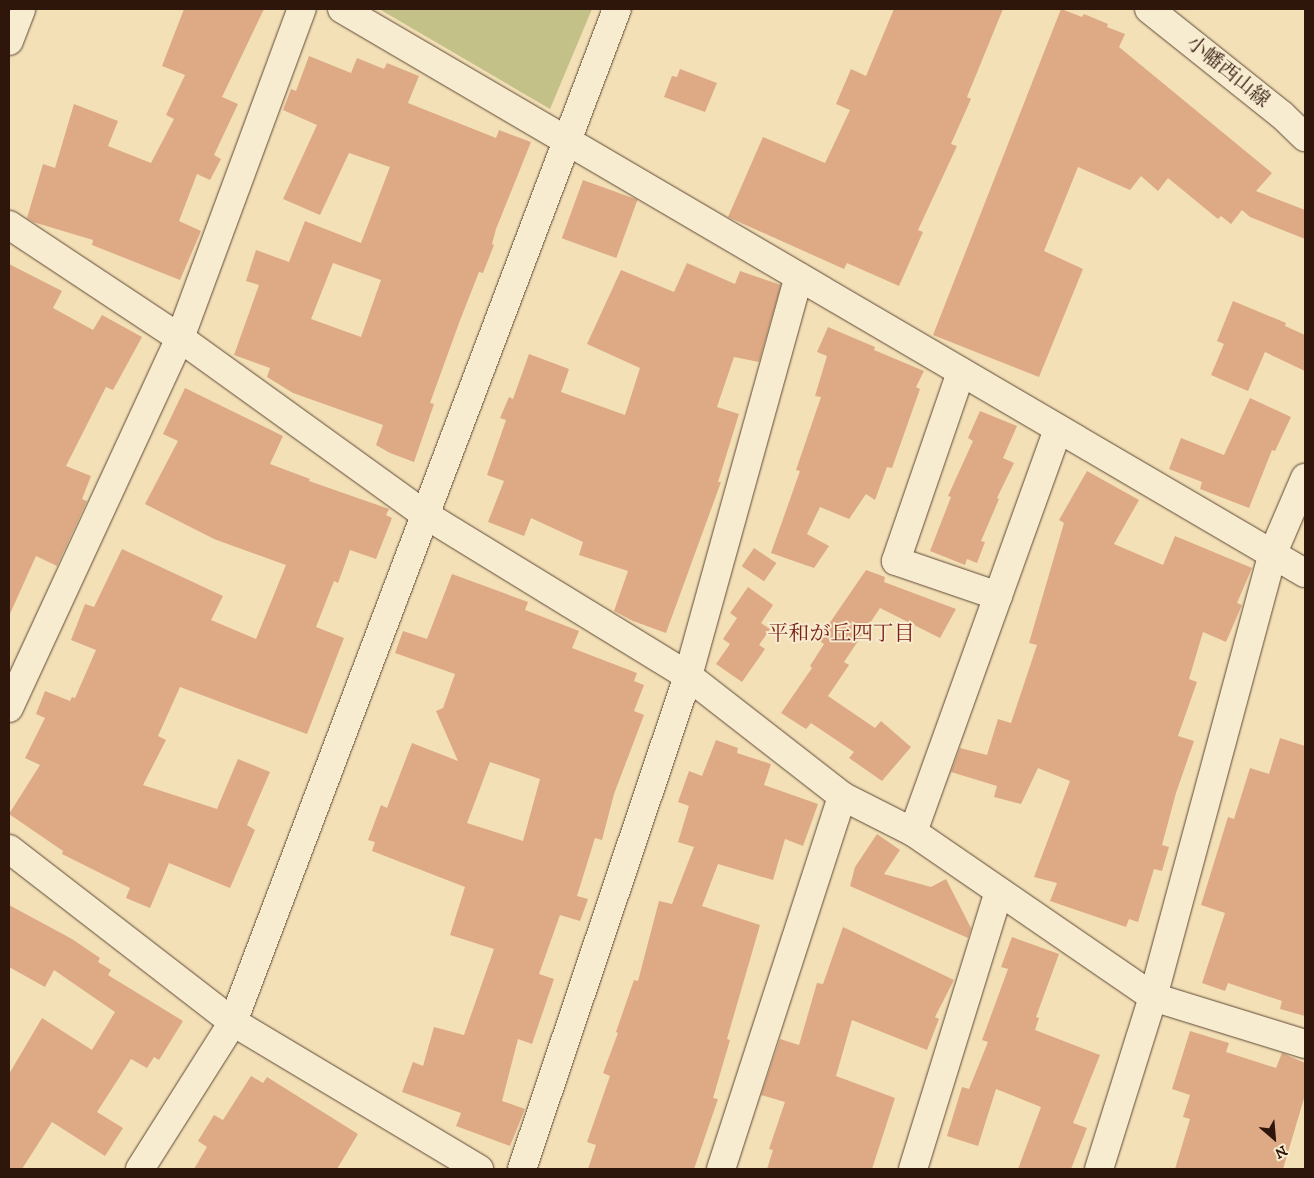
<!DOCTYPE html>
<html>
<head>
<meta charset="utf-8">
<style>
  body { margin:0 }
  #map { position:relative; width:1314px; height:1178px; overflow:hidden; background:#f3e0b6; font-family:"IM FELL DW Pica","Noto Serif JP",serif }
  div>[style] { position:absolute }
  .green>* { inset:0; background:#c3c088 }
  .building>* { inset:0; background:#ddaa85; transform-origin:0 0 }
  .roads { filter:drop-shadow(0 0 1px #5f4836) drop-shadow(0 0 1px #5f4836) }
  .minor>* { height:28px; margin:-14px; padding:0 14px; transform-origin:14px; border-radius:14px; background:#f7ebd0 }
  .tertiary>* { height:28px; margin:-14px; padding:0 14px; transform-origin:14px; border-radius:14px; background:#f7ebd0 }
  span { translate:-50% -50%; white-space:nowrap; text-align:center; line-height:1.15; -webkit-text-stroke:4px #f7ebd0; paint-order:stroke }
  .street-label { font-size:20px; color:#2e160b }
  .neighbourhood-label { font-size:21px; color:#7a1f14 }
  .frame { position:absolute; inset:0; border:10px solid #2e160b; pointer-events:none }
  .north { position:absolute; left:1249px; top:1113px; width:50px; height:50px; -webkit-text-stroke:4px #f7ebd0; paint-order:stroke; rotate:153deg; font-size:14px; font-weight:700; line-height:20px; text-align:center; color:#2e160b }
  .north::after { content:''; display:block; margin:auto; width:18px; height:22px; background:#2e160b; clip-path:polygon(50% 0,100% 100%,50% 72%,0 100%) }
</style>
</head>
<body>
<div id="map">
  <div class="green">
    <i style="clip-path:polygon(379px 9px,592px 9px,550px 109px)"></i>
  </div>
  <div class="building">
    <i style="clip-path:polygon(184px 9px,264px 9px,222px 97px,238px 104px,214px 155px,221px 159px,210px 180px,197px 174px,179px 221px,201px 231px,180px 280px,92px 245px,93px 240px,33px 222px,27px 218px,43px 164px,55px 168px,74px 104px,118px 121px,108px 146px,151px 163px,174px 119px,166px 115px,185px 75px,162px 66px)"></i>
    <i style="clip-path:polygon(894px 9px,1003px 9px,967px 97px,971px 99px,951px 144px,957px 146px,918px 230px,923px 232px,899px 286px,847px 263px,844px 269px,728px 217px,763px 137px,825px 163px,850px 110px,836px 104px,851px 69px,866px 76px)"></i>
    <i style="clip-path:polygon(1061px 9px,1082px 17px,1084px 14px,1108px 24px,1107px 27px,1125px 34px,1119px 47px,1272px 173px,1256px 191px,1305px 210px,1305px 239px,1250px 217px,1242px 210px,1231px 224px,1221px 216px,1218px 219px,1168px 178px,1158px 191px,1141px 176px,1130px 190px,1078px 167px,1044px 251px,1083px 269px,1039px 377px,933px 335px)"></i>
    <i style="clip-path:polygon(evenodd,309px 56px,351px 73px,357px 58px,384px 69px,387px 63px,419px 76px,408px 103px,496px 138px,499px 130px,531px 142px,496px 229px,492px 244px,494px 245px,483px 273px,479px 272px,459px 323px,430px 403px,434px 404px,414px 462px,390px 453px,376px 445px,383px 425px,293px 393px,267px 377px,270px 368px,234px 355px,259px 285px,246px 281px,256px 250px,289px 262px,305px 221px,361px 243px,390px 167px,349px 153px,320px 215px,283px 199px,317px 125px,283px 110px,291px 89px,296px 91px,309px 56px,333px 263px,381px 280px,361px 337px,311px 319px,333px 263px)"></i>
    <i style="clip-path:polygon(680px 69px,717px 83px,705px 112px,664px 97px,672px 76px,677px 77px)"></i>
    <i style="left:583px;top:180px;width:58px;height:62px;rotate:20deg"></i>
    <i style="clip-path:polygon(687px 263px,735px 284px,740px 271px,781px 285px,759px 362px,734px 357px,717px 407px,739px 414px,718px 482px,721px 482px,666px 633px,633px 621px,614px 611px,628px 571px,579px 555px,583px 542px,531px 518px,524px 536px,488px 522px,504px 481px,487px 475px,506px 420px,500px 418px,509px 397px,513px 399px,529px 354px,569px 369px,561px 392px,625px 415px,640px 368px,587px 344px,621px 270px,674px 292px)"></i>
    <i style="clip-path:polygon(9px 264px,62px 291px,53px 308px,93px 330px,102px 315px,142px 337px,113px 390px,106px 387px,66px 466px,91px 476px,82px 499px,87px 501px,57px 566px,36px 556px,9px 616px)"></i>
    <i style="clip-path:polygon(1233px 301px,1286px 323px,1285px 326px,1305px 335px,1305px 371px,1265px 352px,1248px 391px,1211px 375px,1224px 344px,1217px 341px)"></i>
    <i style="clip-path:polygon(828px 327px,875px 347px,874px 350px,924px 371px,916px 387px,920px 389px,892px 468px,887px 467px,875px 500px,866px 494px,849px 519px,820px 507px,807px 534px,829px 546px,814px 568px,771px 553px,800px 471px,796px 470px,821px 397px,815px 396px,827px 356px,817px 352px)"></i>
    <i style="clip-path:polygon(185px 388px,283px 436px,270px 464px,310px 479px,309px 481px,389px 509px,386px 515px,392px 518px,376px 559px,350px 550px,338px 583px,334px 581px,316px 627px,344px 638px,307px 734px,180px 687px,158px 736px,166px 740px,143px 785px,217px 809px,238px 759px,270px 772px,247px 825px,255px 830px,230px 888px,169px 863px,150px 908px,126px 898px,130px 888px,62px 854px,63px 851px,9px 814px,40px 765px,25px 758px,45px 718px,36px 714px,45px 691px,70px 701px,72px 697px,75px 698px,96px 650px,71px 640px,85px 604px,94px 607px,122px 549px,223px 596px,211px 620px,256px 639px,286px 565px,214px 539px,145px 504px,178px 441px,163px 434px)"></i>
    <i style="clip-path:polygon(1250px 398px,1291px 417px,1275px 451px,1272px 450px,1249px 508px,1200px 489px,1202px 482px,1169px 469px,1181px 438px,1224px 455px)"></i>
    <i style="clip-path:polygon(980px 411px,1017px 426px,1003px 458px,1014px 463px,997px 498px,999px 499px,981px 541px,985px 542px,977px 563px,967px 559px,965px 565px,930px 551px,951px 497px,948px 496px,973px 441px,968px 438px)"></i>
    <i style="clip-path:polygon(1087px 471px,1139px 500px,1114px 544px,1163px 565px,1175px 536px,1252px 568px,1237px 603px,1242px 605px,1226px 642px,1203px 632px,1189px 679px,1197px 682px,1178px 736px,1194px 741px,1176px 793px,1162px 845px,1169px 847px,1162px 871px,1154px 869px,1138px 922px,1129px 919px,1126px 927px,1050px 901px,1057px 883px,1034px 877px,1070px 781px,1038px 768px,1021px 804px,994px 797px,997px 786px,951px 772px,960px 748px,987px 755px,998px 719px,1011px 723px,1037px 645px,1029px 643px,1064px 523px,1059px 520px)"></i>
    <i style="left:754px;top:548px;width:27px;height:22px;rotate:34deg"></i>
    <i style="clip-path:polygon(866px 570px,885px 577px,884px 582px,956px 609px,940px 638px,880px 608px,844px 662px,849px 665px,828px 696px,875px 728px,881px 721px,911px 747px,882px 781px,849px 758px,854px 752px,811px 723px,806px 729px,781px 713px,812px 668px,810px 666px,824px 644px,818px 640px)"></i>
    <i style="clip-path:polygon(evenodd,452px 574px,528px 602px,525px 610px,579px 631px,572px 648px,637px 673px,634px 681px,644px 685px,634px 711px,644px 715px,614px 794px,602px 840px,595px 838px,577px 896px,588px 899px,580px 921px,560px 915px,539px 974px,554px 979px,532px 1044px,518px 1039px,502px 1101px,525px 1109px,510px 1146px,456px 1126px,461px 1113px,402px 1092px,413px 1062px,423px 1066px,434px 1027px,464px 1035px,494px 949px,450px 935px,465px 887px,372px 851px,375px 842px,368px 840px,381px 805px,387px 808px,412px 743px,458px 761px,436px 711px,443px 708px,455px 674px,395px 653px,403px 631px,427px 639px,452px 574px,490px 762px,540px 779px,523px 841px,467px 823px,490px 762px)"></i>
    <i style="clip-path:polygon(748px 587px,773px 605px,761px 623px,770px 629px,759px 645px,765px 649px,742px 682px,716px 664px,730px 644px,723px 639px,737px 618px,730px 613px)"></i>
    <i style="clip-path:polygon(1280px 738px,1305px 746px,1305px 1016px,1280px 1009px,1282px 1001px,1228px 983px,1225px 991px,1202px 983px,1225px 913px,1201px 905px,1228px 817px,1234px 819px,1250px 768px,1269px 774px)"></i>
    <i style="clip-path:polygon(716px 740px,738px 748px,737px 753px,771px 764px,764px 785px,818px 804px,803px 846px,785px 839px,773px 880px,718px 864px,702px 906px,760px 925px,727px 1039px,730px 1040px,713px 1098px,718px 1099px,694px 1169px,588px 1169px,596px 1145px,587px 1142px,610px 1076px,603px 1073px,618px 1033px,616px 1032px,634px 980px,638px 981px,659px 901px,672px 904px,694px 847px,678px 842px,689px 806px,678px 802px,689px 771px,702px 776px)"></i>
    <i style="clip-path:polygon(877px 834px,900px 850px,884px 874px,931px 887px,946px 879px,971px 928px,968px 938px,850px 886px,855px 867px)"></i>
    <i style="clip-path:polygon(9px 905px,72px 939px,100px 958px,98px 962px,111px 970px,108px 975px,183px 1021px,159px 1060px,154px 1057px,147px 1068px,131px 1059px,97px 1112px,123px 1128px,105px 1156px,52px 1122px,22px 1169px,9px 1169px,9px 1074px,42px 1018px,92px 1050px,115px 1012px,54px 970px,45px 987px,9px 967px)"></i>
    <i style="clip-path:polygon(843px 927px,954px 980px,935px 1017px,939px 1019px,927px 1050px,852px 1020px,836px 1076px,895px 1098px,872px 1169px,767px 1169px,773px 1150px,769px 1149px,785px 1102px,761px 1095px,780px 1039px,799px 1045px,817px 983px,823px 984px)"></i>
    <i style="clip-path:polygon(1012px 937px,1059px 954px,1036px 1017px,1039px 1018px,1035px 1030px,1100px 1055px,1073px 1123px,1087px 1128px,1071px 1169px,1018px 1169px,1041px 1107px,996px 1089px,978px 1146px,947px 1136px,962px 1087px,969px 1089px,988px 1042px,982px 1040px,1008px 969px,1001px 967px)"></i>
    <i style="clip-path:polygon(1190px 1031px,1229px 1043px,1226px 1052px,1276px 1068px,1282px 1053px,1305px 1063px,1305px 1095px,1283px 1169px,1175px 1169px,1190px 1119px,1183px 1117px,1190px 1095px,1172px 1089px)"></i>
    <i style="clip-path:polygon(251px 1076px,263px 1083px,267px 1077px,358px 1134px,337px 1169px,194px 1169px,207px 1147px,198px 1141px,214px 1115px,223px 1120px)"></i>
  </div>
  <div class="roads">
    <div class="minor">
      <i style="left:342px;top:9px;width:1116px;rotate:30.36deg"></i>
      <i style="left:9px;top:41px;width:34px;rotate:-69deg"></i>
      <i style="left:9px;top:225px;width:205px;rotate:33.5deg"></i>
      <i style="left:180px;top:338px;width:301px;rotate:35.8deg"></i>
      <i style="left:424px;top:514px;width:310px;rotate:31.5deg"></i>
      <i style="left:688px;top:676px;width:195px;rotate:37.9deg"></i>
      <i style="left:842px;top:796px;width:80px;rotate:26.9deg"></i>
      <i style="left:913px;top:832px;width:291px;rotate:34.5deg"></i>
      <i style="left:1153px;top:997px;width:159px;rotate:17.2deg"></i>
      <i style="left:961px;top:372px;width:200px;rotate:109deg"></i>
      <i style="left:896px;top:561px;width:108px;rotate:18.9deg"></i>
      <i style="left:9px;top:708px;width:408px;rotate:-65.2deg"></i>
      <i style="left:180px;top:338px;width:351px;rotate:-69.7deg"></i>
      <i style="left:913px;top:832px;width:428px;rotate:-70.2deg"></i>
      <i style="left:522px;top:1169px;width:520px;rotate:-71.39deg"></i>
      <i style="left:688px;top:676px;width:414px;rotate:-74.5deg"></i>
      <i style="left:721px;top:1169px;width:392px;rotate:-72deg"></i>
      <i style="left:913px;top:1169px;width:290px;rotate:-72.8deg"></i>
    </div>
    <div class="tertiary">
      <i style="left:1149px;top:9px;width:170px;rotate:38.6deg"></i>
      <i style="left:1282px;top:115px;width:32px;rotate:44deg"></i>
      <i style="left:9px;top:849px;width:283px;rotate:37.7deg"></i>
      <i style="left:233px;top:1022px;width:287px;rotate:30.9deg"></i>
      <i style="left:140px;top:1169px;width:174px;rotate:-57.7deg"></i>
      <i style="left:233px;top:1022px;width:1083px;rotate:-69.24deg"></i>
      <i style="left:1099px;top:1169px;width:180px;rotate:-72.6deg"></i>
      <i style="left:1153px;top:997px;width:458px;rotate:-74.9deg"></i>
      <i style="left:1272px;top:555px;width:84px;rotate:-66.8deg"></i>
    </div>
  </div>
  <div class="street-label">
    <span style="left:1228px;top:72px;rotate:39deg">小幡西山線</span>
  </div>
  <div class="neighbourhood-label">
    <span style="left:841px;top:634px">平和が丘四丁目</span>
  </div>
  <div class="frame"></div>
  <div class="north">N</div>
</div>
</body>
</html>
